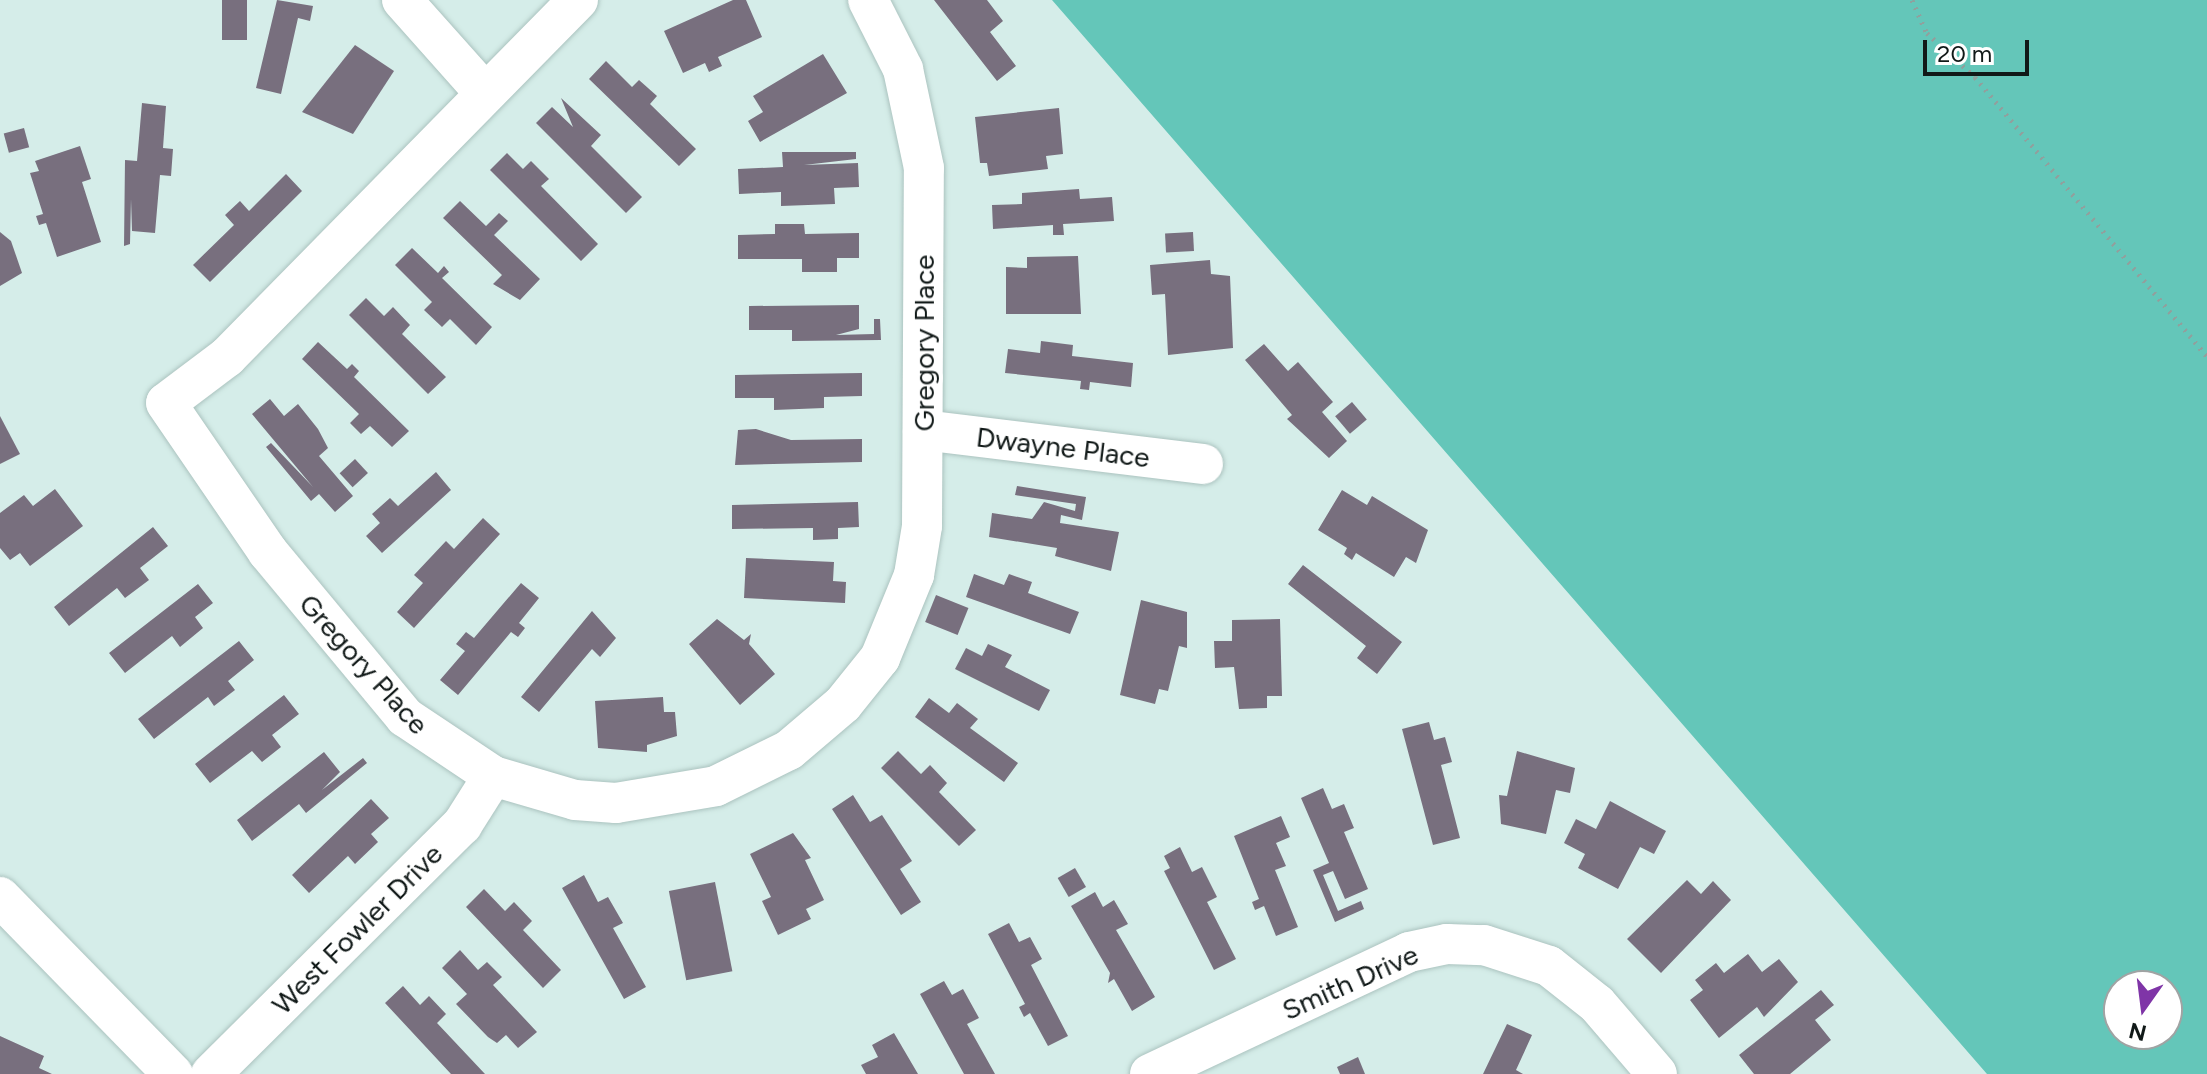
<!DOCTYPE html>
<html>
<head>
<meta charset="utf-8">
<style>
  body { margin:0 }
  #map { position:relative; width:2207px; height:1074px; overflow:hidden; background:#d5ede9; font-family:Figtree,sans-serif }
  div>[style] { position:absolute }
  .forest>* { inset:0; background:#64c6b9 }
  .building>* { inset:0; background:#786f7e; transform-origin:0 0 }
  .path>* { height:5px; margin-top:-2.5px; transform-origin:0; background:repeating-linear-gradient(90deg,#8fa19e 0 2px,transparent 0 8px) }
  .roads { filter:drop-shadow(0 0 2px #abc3bf) drop-shadow(0 0 2px #abc3bf) }
  .street>* { height:40px; margin:-20px; padding:0 20px; transform-origin:20px; border-radius:20px; background:#fff }
  span { translate:-50% -50%; white-space:nowrap; text-align:center; line-height:1.15; -webkit-text-stroke:8px #fff; paint-order:stroke }
  .street-label { font-size:28px; color:#111918 }
  .north { position:absolute; left:2103px; top:970px; width:80px; height:80px; box-sizing:border-box; background:#fff; border:2px solid #a0a3a3; border-radius:50%; rotate:194deg; font-size:22px; font-weight:700; line-height:32px; text-align:center; color:#111918 }
  .north::after { content:''; display:block; margin:auto; width:28px; height:36px; background:#7f35a7; clip-path:polygon(50% 0,100% 100%,50% 72%,0 100%) }
  .scale { position:absolute; left:1923px; top:40px; width:106px; height:36px; box-sizing:border-box; border:4px solid #111918; border-top:0; padding-left:10px; font-size:24px; line-height:28px; white-space:nowrap; color:#111918; -webkit-text-stroke:6px #fff; paint-order:stroke }
</style>
</head>
<body>
<div id="map">
  <div class="forest">
    <i style="clip-path:polygon(evenodd,1052px 0,2207px 0,2207px 1074px,1987px 1074px,1052px 0,2119px 986px,2167px 986px,2167px 1034px,2119px 1034px,2119px 986px)"></i>
  </div>
  <div class="building">
    <i style="left:222px;top:0;width:25px;height:40px"></i>
    <i style="clip-path:polygon(277px 0,313px 6px,310px 21px,298px 18px,281px 94px,256px 88px)"></i>
    <i style="clip-path:polygon(733px 0,746px 0,762px 37px,718px 57px,722px 66px,709px 72px,705px 63px,683px 73px,664px 31px)"></i>
    <i style="clip-path:polygon(934px 0,987px 0,1003px 21px,990px 32px,1016px 66px,997px 81px)"></i>
    <i style="clip-path:polygon(355px 45px,394px 71px,353px 134px,302px 112px)"></i>
    <i style="clip-path:polygon(823px 54px,847px 93px,760px 142px,748px 121px,763px 112px,753px 96px)"></i>
    <i style="clip-path:polygon(606px 61px,632px 87px,639px 80px,657px 96px,650px 104px,696px 149px,679px 166px,589px 79px)"></i>
    <i style="clip-path:polygon(561px 98px,601px 135px,591px 146px,642px 197px,626px 213px,536px 123px,552px 107px,573px 127px)"></i>
    <i style="clip-path:polygon(142px 103px,166px 106px,163px 148px,173px 149px,171px 176px,160px 175px,155px 233px,132px 231px,131px 199px,130px 244px,124px 246px,125px 160px,137px 161px)"></i>
    <i style="clip-path:polygon(1059px 108px,1063px 154px,1046px 156px,1048px 169px,989px 176px,987px 163px,980px 163px,975px 117px)"></i>
    <i style="left:24px;top:128px;width:20px;height:21px;rotate:75deg"></i>
    <i style="clip-path:polygon(80px 146px,91px 179px,82px 182px,101px 242px,57px 257px,46px 223px,39px 225px,36px 216px,43px 214px,30px 173px,39px 171px,35px 161px)"></i>
    <i style="clip-path:polygon(782px 152px,856px 152px,856px 159px,804px 165px,858px 163px,859px 187px,834px 188px,835px 204px,781px 206px,781px 192px,739px 194px,738px 169px,783px 167px)"></i>
    <i style="clip-path:polygon(507px 153px,523px 169px,531px 161px,549px 179px,541px 186px,598px 244px,581px 261px,490px 170px)"></i>
    <i style="clip-path:polygon(286px 174px,302px 191px,210px 282px,193px 265px,234px 225px,225px 215px,240px 201px,249px 211px)"></i>
    <i style="clip-path:polygon(1079px 189px,1080px 199px,1112px 197px,1114px 221px,1063px 224px,1064px 235px,1053px 235px,1053px 225px,993px 229px,992px 205px,1022px 204px,1022px 193px)"></i>
    <i style="clip-path:polygon(460px 201px,486px 226px,499px 213px,508px 221px,494px 235px,540px 279px,520px 300px,493px 284px,502px 275px,443px 218px)"></i>
    <i style="clip-path:polygon(775px 224px,804px 224px,805px 234px,859px 233px,859px 258px,837px 258px,837px 272px,802px 272px,802px 259px,738px 259px,738px 235px,775px 234px)"></i>
    <i style="clip-path:polygon(0 232px,11px 241px,22px 273px,0 286px)"></i>
    <i style="left:1193px;top:232px;width:19px;height:28px;rotate:87deg"></i>
    <i style="clip-path:polygon(412px 248px,438px 273px,444px 266px,449px 272px,442px 278px,492px 327px,476px 345px,450px 319px,442px 327px,424px 310px,432px 302px,395px 265px)"></i>
    <i style="clip-path:polygon(1078px 256px,1081px 314px,1006px 314px,1006px 267px,1027px 268px,1027px 257px)"></i>
    <i style="clip-path:polygon(1210px 260px,1211px 274px,1230px 276px,1233px 348px,1168px 355px,1165px 294px,1152px 295px,1150px 265px)"></i>
    <i style="clip-path:polygon(366px 298px,384px 316px,393px 307px,410px 325px,402px 334px,446px 377px,428px 394px,349px 315px)"></i>
    <i style="clip-path:polygon(859px 305px,859px 329px,836px 335px,874px 334px,874px 319px,880px 319px,881px 340px,792px 341px,792px 330px,749px 330px,749px 306px)"></i>
    <i style="clip-path:polygon(1041px 341px,1073px 345px,1072px 356px,1133px 363px,1131px 387px,1090px 382px,1089px 390px,1080px 389px,1081px 381px,1005px 373px,1008px 349px,1040px 353px)"></i>
    <i style="clip-path:polygon(318px 342px,347px 369px,352px 364px,359px 371px,354px 377px,409px 431px,392px 447px,370px 426px,361px 434px,350px 423px,359px 414px,302px 359px)"></i>
    <i style="clip-path:polygon(1264px 344px,1288px 371px,1298px 362px,1333px 402px,1322px 412px,1347px 441px,1329px 458px,1287px 419px,1292px 415px,1245px 360px)"></i>
    <i style="clip-path:polygon(862px 373px,862px 396px,824px 397px,824px 408px,774px 410px,774px 398px,735px 398px,735px 375px)"></i>
    <i style="clip-path:polygon(270px 399px,284px 416px,298px 404px,318px 429px,328px 448px,319px 456px,353px 496px,335px 512px,319px 494px,311px 501px,266px 447px,271px 443px,313px 487px,252px 414px)"></i>
    <i style="left:1352px;top:402px;width:23px;height:22px;rotate:50deg"></i>
    <i style="clip-path:polygon(0 416px,20px 454px,0 464px)"></i>
    <i style="clip-path:polygon(756px 429px,791px 440px,862px 439px,862px 462px,735px 465px,738px 430px)"></i>
    <i style="left:355px;top:459px;width:19px;height:21px;rotate:47deg"></i>
    <i style="clip-path:polygon(436px 472px,451px 490px,382px 553px,366px 536px,380px 523px,372px 514px,390px 498px,398px 506px)"></i>
    <i style="clip-path:polygon(1017px 486px,1086px 497px,1082px 520px,1061px 515px,1060px 523px,1119px 532px,1111px 571px,1055px 556px,1057px 548px,989px 537px,992px 513px,1032px 519px,1044px 502px,1075px 511px,1076px 504px,1015px 495px)"></i>
    <i style="clip-path:polygon(55px 489px,83px 526px,30px 566px,20px 553px,10px 560px,0 548px,0 513px,24px 495px,33px 506px)"></i>
    <i style="clip-path:polygon(1342px 490px,1367px 505px,1372px 496px,1428px 530px,1416px 563px,1406px 557px,1394px 577px,1356px 553px,1352px 560px,1344px 554px,1347px 548px,1318px 530px)"></i>
    <i style="clip-path:polygon(858px 502px,859px 527px,838px 528px,838px 539px,813px 540px,813px 528px,732px 529px,732px 505px)"></i>
    <i style="clip-path:polygon(483px 518px,500px 534px,414px 628px,397px 612px,423px 583px,414px 575px,446px 541px,454px 549px)"></i>
    <i style="clip-path:polygon(153px 527px,168px 546px,140px 568px,149px 580px,125px 598px,117px 588px,69px 626px,54px 607px)"></i>
    <i style="clip-path:polygon(746px 558px,834px 562px,833px 581px,846px 582px,845px 603px,744px 598px)"></i>
    <i style="clip-path:polygon(1303px 565px,1402px 642px,1377px 674px,1357px 658px,1366px 646px,1288px 584px)"></i>
    <i style="clip-path:polygon(974px 574px,1004px 585px,1009px 574px,1032px 582px,1028px 593px,1079px 612px,1070px 634px,966px 597px)"></i>
    <i style="clip-path:polygon(521px 583px,539px 598px,519px 623px,525px 628px,518px 637px,511px 632px,458px 695px,440px 680px,465px 651px,456px 644px,466px 632px,474px 638px)"></i>
    <i style="clip-path:polygon(198px 584px,213px 603px,195px 617px,203px 628px,180px 647px,172px 636px,125px 673px,109px 653px)"></i>
    <i style="left:936px;top:595px;width:35px;height:29px;rotate:22deg"></i>
    <i style="clip-path:polygon(1141px 600px,1187px 612px,1187px 648px,1179px 646px,1168px 691px,1159px 689px,1155px 704px,1120px 695px)"></i>
    <i style="clip-path:polygon(592px 611px,616px 638px,600px 657px,592px 649px,539px 712px,521px 697px)"></i>
    <i style="clip-path:polygon(717px 619px,744px 640px,751px 634px,749px 644px,775px 674px,740px 705px,689px 644px)"></i>
    <i style="clip-path:polygon(1280px 619px,1282px 696px,1267px 696px,1267px 708px,1239px 709px,1234px 667px,1215px 668px,1214px 641px,1232px 641px,1232px 620px)"></i>
    <i style="clip-path:polygon(239px 641px,254px 660px,228px 681px,235px 690px,214px 706px,208px 697px,154px 739px,138px 719px)"></i>
    <i style="clip-path:polygon(988px 644px,1012px 655px,1005px 667px,1050px 690px,1039px 711px,955px 669px,966px 648px,982px 656px)"></i>
    <i style="clip-path:polygon(284px 695px,299px 714px,272px 735px,281px 747px,262px 762px,252px 751px,210px 783px,195px 764px)"></i>
    <i style="clip-path:polygon(663px 697px,664px 712px,675px 712px,677px 736px,647px 745px,647px 752px,598px 748px,595px 701px)"></i>
    <i style="clip-path:polygon(929px 698px,949px 713px,957px 703px,978px 719px,970px 728px,1018px 763px,1004px 782px,915px 717px)"></i>
    <i style="clip-path:polygon(1429px 722px,1434px 740px,1445px 737px,1452px 762px,1441px 765px,1460px 838px,1433px 845px,1402px 729px)"></i>
    <i style="clip-path:polygon(898px 751px,921px 774px,930px 765px,947px 783px,939px 792px,976px 830px,959px 846px,881px 768px)"></i>
    <i style="clip-path:polygon(1517px 751px,1575px 768px,1570px 793px,1556px 790px,1546px 834px,1501px 824px,1499px 795px,1507px 796px)"></i>
    <i style="clip-path:polygon(324px 752px,340px 772px,322px 790px,363px 758px,367px 763px,306px 813px,299px 804px,252px 841px,237px 820px)"></i>
    <i style="clip-path:polygon(1323px 788px,1332px 809px,1344px 804px,1354px 828px,1344px 832px,1368px 889px,1345px 899px,1333px 871px,1323px 875px,1338px 911px,1361px 901px,1364px 909px,1335px 922px,1313px 870px,1329px 863px,1301px 798px)"></i>
    <i style="clip-path:polygon(853px 795px,870px 822px,882px 815px,912px 861px,900px 869px,921px 902px,901px 915px,832px 809px)"></i>
    <i style="clip-path:polygon(371px 799px,389px 818px,371px 834px,378px 842px,355px 864px,348px 856px,309px 893px,292px 875px)"></i>
    <i style="clip-path:polygon(1610px 801px,1666px 831px,1654px 854px,1640px 847px,1618px 889px,1578px 868px,1585px 854px,1564px 843px,1576px 819px,1596px 829px)"></i>
    <i style="clip-path:polygon(1281px 816px,1290px 837px,1276px 843px,1286px 866px,1275px 870px,1298px 927px,1276px 936px,1264px 906px,1255px 910px,1252px 902px,1259px 899px,1234px 836px)"></i>
    <i style="clip-path:polygon(793px 833px,811px 858px,805px 860px,824px 900px,806px 909px,811px 919px,778px 935px,762px 901px,771px 897px,750px 854px)"></i>
    <i style="clip-path:polygon(1180px 847px,1192px 872px,1202px 867px,1217px 897px,1207px 902px,1236px 959px,1214px 970px,1164px 871px,1170px 868px,1164px 856px)"></i>
    <i style="left:1075px;top:868px;width:22px;height:20px;rotate:60deg"></i>
    <i style="clip-path:polygon(584px 875px,598px 902px,608px 897px,623px 923px,613px 928px,646px 987px,624px 999px,562px 888px)"></i>
    <i style="clip-path:polygon(1687px 880px,1701px 894px,1713px 881px,1731px 900px,1661px 973px,1627px 939px)"></i>
    <i style="left:715px;top:882px;width:91px;height:47px;rotate:79deg"></i>
    <i style="clip-path:polygon(484px 889px,505px 911px,514px 902px,532px 921px,523px 930px,561px 970px,543px 988px,466px 907px)"></i>
    <i style="clip-path:polygon(1095px 892px,1103px 907px,1114px 900px,1128px 924px,1116px 930px,1155px 997px,1132px 1011px,1114px 979px,1108px 983px,1110px 973px,1071px 906px)"></i>
    <i style="clip-path:polygon(1009px 923px,1019px 942px,1030px 937px,1042px 959px,1031px 965px,1068px 1036px,1048px 1046px,1030px 1013px,1024px 1017px,1019px 1007px,1025px 1004px,988px 934px)"></i>
    <i style="clip-path:polygon(460px 950px,478px 970px,487px 962px,502px 977px,493px 985px,537px 1032px,518px 1048px,506px 1035px,497px 1043px,488px 1037px,456px 1004px,467px 994px,442px 968px)"></i>
    <i style="clip-path:polygon(1748px 954px,1762px 972px,1779px 959px,1798px 982px,1764px 1017px,1757px 1007px,1719px 1038px,1690px 1000px,1703px 990px,1695px 980px,1716px 963px,1724px 973px)"></i>
    <i style="clip-path:polygon(944px 981px,952px 995px,963px 989px,979px 1018px,967px 1024px,995px 1074px,964px 1074px,920px 994px)"></i>
    <i style="clip-path:polygon(403px 986px,420px 1005px,429px 996px,446px 1014px,437px 1023px,485px 1074px,451px 1074px,385px 1003px)"></i>
    <i style="clip-path:polygon(1821px 990px,1834px 1005px,1815px 1020px,1831px 1040px,1790px 1074px,1754px 1074px,1739px 1055px)"></i>
    <i style="clip-path:polygon(1507px 1024px,1532px 1035px,1516px 1070px,1523px 1074px,1483px 1074px)"></i>
    <i style="clip-path:polygon(894px 1033px,918px 1074px,866px 1074px,861px 1065px,878px 1057px,872px 1045px)"></i>
    <i style="clip-path:polygon(0 1036px,44px 1056px,39px 1068px,52px 1074px,0 1074px)"></i>
    <i style="clip-path:polygon(1358px 1057px,1365px 1074px,1340px 1074px,1337px 1067px)"></i>
  </div>
  <div class="path">
    <i style="left:1912px;top:0;width:36px;rotate:66deg"></i>
    <i style="left:1927px;top:33px;width:65px;rotate:42.5deg"></i>
    <i style="left:1975px;top:77px;width:363px;rotate:50.3deg"></i>
  </div>
  <div class="roads">
    <div class="street">
      <i style="left:402px;top:0;width:125px;rotate:48.3deg"></i>
      <i style="left:578px;top:0;width:501px;rotate:134.51deg"></i>
      <i style="left:227px;top:357px;width:76px;rotate:143deg"></i>
      <i style="left:166px;top:403px;width:181px;rotate:55.6deg"></i>
      <i style="left:268px;top:552px;width:214px;rotate:50.3deg"></i>
      <i style="left:405px;top:717px;width:106px;rotate:33.8deg"></i>
      <i style="left:493px;top:776px;width:85px;rotate:16.3deg"></i>
      <i style="left:575px;top:800px;width:41px;rotate:4.2deg"></i>
      <i style="left:616px;top:803px;width:101px;rotate:-9.6deg"></i>
      <i style="left:716px;top:786px;width:81px;rotate:-26.3deg"></i>
      <i style="left:789px;top:750px;width:71px;rotate:-40.4deg"></i>
      <i style="left:843px;top:704px;width:59px;rotate:-51.2deg"></i>
      <i style="left:880px;top:658px;width:90px;rotate:-67.7deg"></i>
      <i style="left:914px;top:575px;width:50px;rotate:-80.7deg"></i>
      <i style="left:922px;top:526px;width:358px;rotate:-89.7deg"></i>
      <i style="left:924px;top:168px;width:101px;rotate:-102deg"></i>
      <i style="left:903px;top:69px;width:77px;rotate:-116.9deg"></i>
      <i style="left:923px;top:430px;width:282px;rotate:6.9deg"></i>
      <i style="left:0;top:897px;width:248px;rotate:45.7deg"></i>
      <i style="left:211px;top:1074px;width:354px;rotate:-44.8deg"></i>
      <i style="left:462px;top:825px;width:58px;rotate:-57.7deg"></i>
      <i style="left:1150px;top:1074px;width:286px;rotate:-25.2deg"></i>
      <i style="left:1409px;top:952px;width:39px;rotate:-12deg"></i>
      <i style="left:1447px;top:944px;width:37px;rotate:2deg"></i>
      <i style="left:1484px;top:945px;width:68px;rotate:17.9deg"></i>
      <i style="left:1549px;top:966px;width:61px;rotate:38.4deg"></i>
      <i style="left:1597px;top:1004px;width:92px;rotate:49.4deg"></i>
    </div>
  </div>
  <div class="street-label">
    <span style="left:924px;top:343px;rotate:-90deg">Gregory Place</span>
    <span style="left:1063px;top:447px;rotate:7deg">Dwayne Place</span>
    <span style="left:364px;top:664px;rotate:48deg">Gregory Place</span>
    <span style="left:357px;top:929px;rotate:-45deg">West Fowler Drive</span>
    <span style="left:1350px;top:982px;rotate:-24deg">Smith Drive</span>
  </div>
  <div class="north">N</div>
  <div class="scale">20 m</div>
</div>
</body>
</html>
